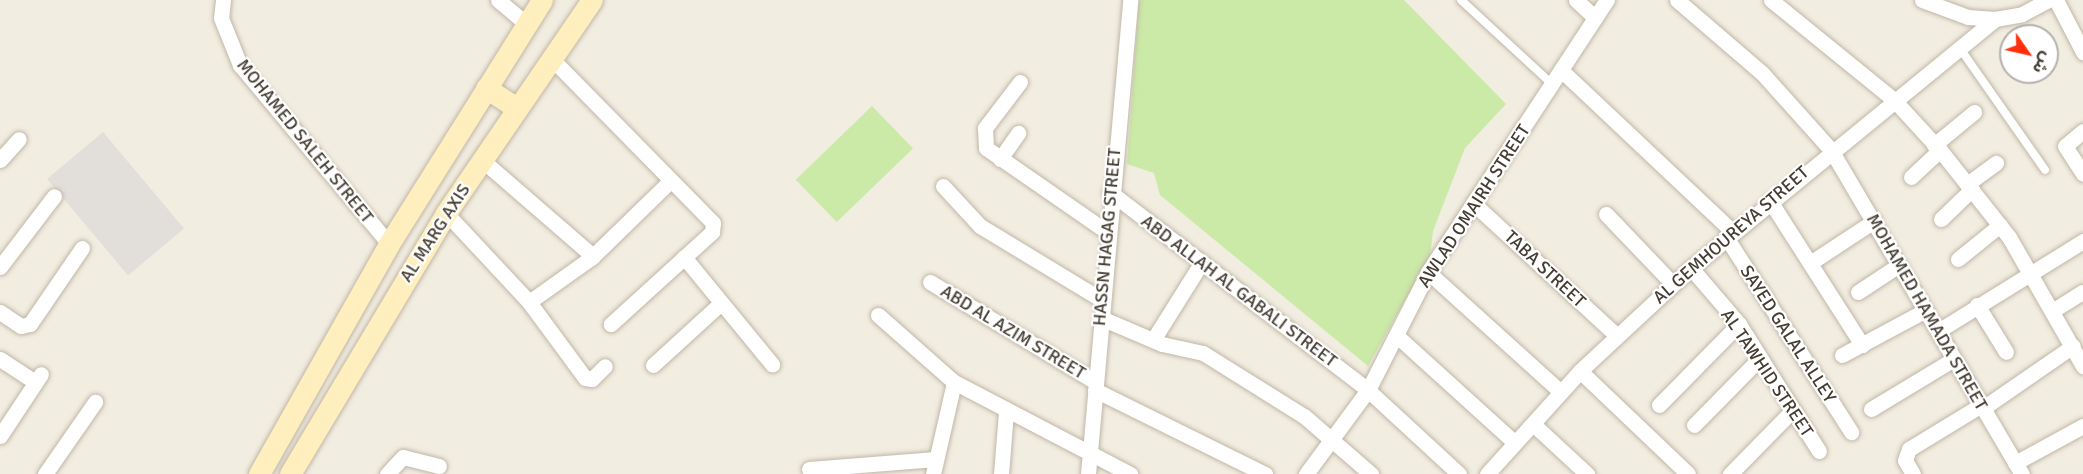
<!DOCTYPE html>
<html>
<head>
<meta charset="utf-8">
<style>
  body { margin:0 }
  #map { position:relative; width:2083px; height:474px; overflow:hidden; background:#f2ede1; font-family:Signika,"Noto Sans Arabic",sans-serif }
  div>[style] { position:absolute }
  .green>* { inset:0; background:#cbe9a7; transform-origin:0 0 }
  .parking>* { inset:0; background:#e2dfdb; transform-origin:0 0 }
  .roads { filter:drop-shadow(0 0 2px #c0b7a7) drop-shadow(0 0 2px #c0b7a7) }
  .lane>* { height:8px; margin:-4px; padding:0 4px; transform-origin:4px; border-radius:4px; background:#fff }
  .street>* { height:15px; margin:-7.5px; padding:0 7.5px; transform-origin:7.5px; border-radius:7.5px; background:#fff }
  .secondary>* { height:21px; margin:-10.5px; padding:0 10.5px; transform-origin:10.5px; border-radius:10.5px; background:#ffefbe }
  span { translate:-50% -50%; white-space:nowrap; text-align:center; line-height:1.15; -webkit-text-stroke:4.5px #fff; paint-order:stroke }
  .street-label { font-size:18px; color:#433c32 }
  .north { position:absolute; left:1999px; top:24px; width:60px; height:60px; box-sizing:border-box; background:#fff; border:2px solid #b4b1ad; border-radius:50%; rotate:124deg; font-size:16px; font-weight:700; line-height:24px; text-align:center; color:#433c32 }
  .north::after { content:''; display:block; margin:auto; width:21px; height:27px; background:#ff300b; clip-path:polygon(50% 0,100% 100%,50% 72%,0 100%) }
</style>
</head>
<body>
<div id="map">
  <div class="green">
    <i style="clip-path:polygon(1139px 0,1404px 0,1506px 104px,1465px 148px,1433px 231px,1430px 256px,1368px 366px,1160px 195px,1154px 173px,1127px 164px)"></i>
    <i style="left:872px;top:106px;width:59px;height:106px;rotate:46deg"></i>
  </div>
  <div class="parking">
    <i style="left:103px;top:132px;width:126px;height:73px;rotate:50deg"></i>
  </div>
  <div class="roads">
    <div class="lane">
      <i style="left:1461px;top:0;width:124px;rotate:42.7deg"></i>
      <i style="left:1959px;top:47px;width:150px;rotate:55deg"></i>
    </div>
    <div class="street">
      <i style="left:223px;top:0;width:18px;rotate:96deg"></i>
      <i style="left:221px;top:18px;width:51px;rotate:68deg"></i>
      <i style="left:240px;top:65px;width:233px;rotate:50.2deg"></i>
      <i style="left:498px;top:0;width:38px;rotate:40deg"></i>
      <i style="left:1576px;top:0;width:26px;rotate:43deg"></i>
      <i style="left:1677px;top:0;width:112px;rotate:40.7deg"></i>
      <i style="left:1762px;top:73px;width:103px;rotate:48.1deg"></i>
      <i style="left:1831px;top:150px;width:376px;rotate:59.5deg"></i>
      <i style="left:1771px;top:0;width:159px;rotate:39.1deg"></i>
      <i style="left:1894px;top:100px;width:68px;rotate:47.4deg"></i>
      <i style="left:1940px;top:150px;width:111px;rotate:51.6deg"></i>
      <i style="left:2009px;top:237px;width:149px;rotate:60.2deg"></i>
      <i style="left:1922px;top:0;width:49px;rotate:20.3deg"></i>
      <i style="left:1968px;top:17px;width:27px;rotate:4deg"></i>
      <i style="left:1995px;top:19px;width:27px;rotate:-10deg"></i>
      <i style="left:2022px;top:14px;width:30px;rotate:-28deg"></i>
      <i style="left:2056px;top:0;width:59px;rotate:62.6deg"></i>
      <i style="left:551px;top:58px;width:231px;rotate:45.5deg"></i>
      <i style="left:713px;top:223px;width:9px;rotate:96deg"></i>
      <i style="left:712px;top:232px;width:137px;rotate:137.7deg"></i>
      <i style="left:1561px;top:70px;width:235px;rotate:43.3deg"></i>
      <i style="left:1020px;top:82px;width:58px;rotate:127.3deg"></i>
      <i style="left:985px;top:128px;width:20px;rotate:87deg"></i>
      <i style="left:986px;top:148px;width:146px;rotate:34.7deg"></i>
      <i style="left:2083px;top:131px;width:23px;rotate:140deg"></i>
      <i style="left:2065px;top:146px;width:33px;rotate:57deg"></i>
      <i style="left:1934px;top:145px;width:52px;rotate:-39.5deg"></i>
      <i style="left:1000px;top:159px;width:32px;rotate:-55deg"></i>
      <i style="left:0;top:160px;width:28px;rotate:-48deg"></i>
      <i style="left:482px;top:160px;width:147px;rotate:40.9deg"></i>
      <i style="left:1911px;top:177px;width:40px;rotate:-43deg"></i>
      <i style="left:1967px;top:184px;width:36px;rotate:-36deg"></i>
      <i style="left:943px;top:186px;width:54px;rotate:47.2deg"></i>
      <i style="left:980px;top:226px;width:143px;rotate:31.2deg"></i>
      <i style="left:1110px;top:192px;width:325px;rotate:37.5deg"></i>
      <i style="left:1368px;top:390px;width:124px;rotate:42.7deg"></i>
      <i style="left:1770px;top:201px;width:171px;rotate:57.4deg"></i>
      <i style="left:1473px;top:203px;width:195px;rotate:42.7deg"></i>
      <i style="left:446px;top:213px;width:122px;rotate:47deg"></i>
      <i style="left:529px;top:302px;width:94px;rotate:53.6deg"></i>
      <i style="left:585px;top:378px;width:7px;rotate:8deg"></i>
      <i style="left:592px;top:379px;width:18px;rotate:-45deg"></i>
      <i style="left:1606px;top:214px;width:97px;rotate:46.3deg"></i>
      <i style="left:1941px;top:219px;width:43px;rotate:-44.1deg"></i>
      <i style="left:1726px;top:237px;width:232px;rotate:57.3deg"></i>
      <i style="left:684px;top:257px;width:139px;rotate:50.6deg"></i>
      <i style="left:1958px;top:259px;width:54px;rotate:-39deg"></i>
      <i style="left:1810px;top:263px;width:77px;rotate:-33.3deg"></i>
      <i style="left:0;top:267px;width:89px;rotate:-52.7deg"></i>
      <i style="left:1691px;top:268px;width:74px;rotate:49.4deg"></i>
      <i style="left:1739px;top:324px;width:150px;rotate:57.8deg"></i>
      <i style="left:1428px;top:272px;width:179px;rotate:42.1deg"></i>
      <i style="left:930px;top:282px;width:194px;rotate:31.1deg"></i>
      <i style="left:1858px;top:292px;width:49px;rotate:-33.4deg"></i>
      <i style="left:529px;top:302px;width:76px;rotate:-35.4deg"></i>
      <i style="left:591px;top:258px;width:107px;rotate:-44.2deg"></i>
      <i style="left:1977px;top:305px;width:55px;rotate:58.3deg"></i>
      <i style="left:2052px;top:311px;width:36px;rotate:-32deg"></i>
      <i style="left:0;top:312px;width:25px;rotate:34deg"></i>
      <i style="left:21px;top:326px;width:9px;rotate:-13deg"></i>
      <i style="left:30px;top:324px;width:92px;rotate:-55.6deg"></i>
      <i style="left:878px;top:315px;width:101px;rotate:41.4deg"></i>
      <i style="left:954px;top:382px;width:199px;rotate:27.6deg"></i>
      <i style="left:1101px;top:318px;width:66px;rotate:23.1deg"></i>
      <i style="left:1162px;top:344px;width:42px;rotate:12.4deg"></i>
      <i style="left:1203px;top:353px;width:119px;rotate:32deg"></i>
      <i style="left:1304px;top:416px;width:89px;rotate:40.9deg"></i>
      <i style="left:1938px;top:331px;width:171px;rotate:-31.8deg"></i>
      <i style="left:1397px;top:336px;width:159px;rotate:42.2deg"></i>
      <i style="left:1153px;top:340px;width:92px;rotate:-57.9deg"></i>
      <i style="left:1842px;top:355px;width:95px;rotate:-28.2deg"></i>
      <i style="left:0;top:359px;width:42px;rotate:33.3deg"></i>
      <i style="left:653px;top:365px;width:92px;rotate:-42.4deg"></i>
      <i style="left:1580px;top:371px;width:149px;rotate:43.6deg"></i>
      <i style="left:1095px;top:390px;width:190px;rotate:26.3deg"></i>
      <i style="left:1659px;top:405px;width:114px;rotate:-45.4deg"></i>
      <i style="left:1983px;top:408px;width:109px;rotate:-34.6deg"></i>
      <i style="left:1871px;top:409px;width:97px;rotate:-31.1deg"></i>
      <i style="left:1533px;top:424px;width:74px;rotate:42.8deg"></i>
      <i style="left:1694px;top:425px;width:94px;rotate:-45.4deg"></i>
      <i style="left:0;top:436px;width:74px;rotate:-56.5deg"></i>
      <i style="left:2015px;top:463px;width:77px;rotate:-28.6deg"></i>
      <i style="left:809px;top:469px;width:127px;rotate:-4.5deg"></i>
      <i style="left:45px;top:474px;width:88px;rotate:-55.2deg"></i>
      <i style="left:387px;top:474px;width:23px;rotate:-47deg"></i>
      <i style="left:403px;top:457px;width:37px;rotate:14deg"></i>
      <i style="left:933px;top:474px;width:94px;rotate:-77.1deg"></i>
      <i style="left:1001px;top:474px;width:62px;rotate:-85.4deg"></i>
      <i style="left:1088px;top:474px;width:476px;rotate:-84.9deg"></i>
      <i style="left:1306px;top:474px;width:104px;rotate:-53.6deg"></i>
      <i style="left:1368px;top:390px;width:132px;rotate:-63deg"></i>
      <i style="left:1428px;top:272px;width:326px;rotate:-56.7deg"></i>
      <i style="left:1487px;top:474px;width:139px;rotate:-47.9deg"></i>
      <i style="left:1580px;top:371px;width:151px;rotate:-42.9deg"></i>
      <i style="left:1691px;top:268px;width:393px;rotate:-39.3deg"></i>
      <i style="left:1730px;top:474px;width:90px;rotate:-45.5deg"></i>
      <i style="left:1913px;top:474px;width:16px;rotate:-120deg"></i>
      <i style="left:1905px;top:460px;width:12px;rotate:-70deg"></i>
      <i style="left:1909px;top:449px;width:84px;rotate:-31.4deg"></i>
    </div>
    <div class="secondary">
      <i style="left:486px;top:88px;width:37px;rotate:33deg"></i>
      <i style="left:259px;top:474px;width:264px;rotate:-60.5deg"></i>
      <i style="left:389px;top:244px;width:288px;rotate:-57.9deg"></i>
      <i style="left:290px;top:474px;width:304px;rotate:-59.1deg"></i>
      <i style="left:446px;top:213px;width:258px;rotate:-55.6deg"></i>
    </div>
  </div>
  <div class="street-label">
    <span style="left:305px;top:141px;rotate:51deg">MOHAMED SALEH STREET</span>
    <span style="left:1474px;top:206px;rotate:-57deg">AWLAD OMAIRH STREET</span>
    <span style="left:435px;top:233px;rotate:-57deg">AL MARG AXIS</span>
    <span style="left:1731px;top:235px;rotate:-41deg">AL GEMHOUREYA STREET</span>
    <span style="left:1107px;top:237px;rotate:-85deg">HASSN HAGAG STREET</span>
    <span style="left:1545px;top:269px;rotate:43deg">TABA STREET</span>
    <span style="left:1239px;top:291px;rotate:37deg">ABD ALLAH AL GABALI STREET</span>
    <span style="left:1927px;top:312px;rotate:60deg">MOHAMED HAMADA STREET</span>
    <span style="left:1013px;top:332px;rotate:31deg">ABD AL AZIM STREET</span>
    <span style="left:1788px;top:334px;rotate:57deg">SAYED GALAL ALLEY</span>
    <span style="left:1767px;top:373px;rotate:56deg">AL TAWHID STREET</span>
  </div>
  <div class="north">ش</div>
</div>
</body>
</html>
